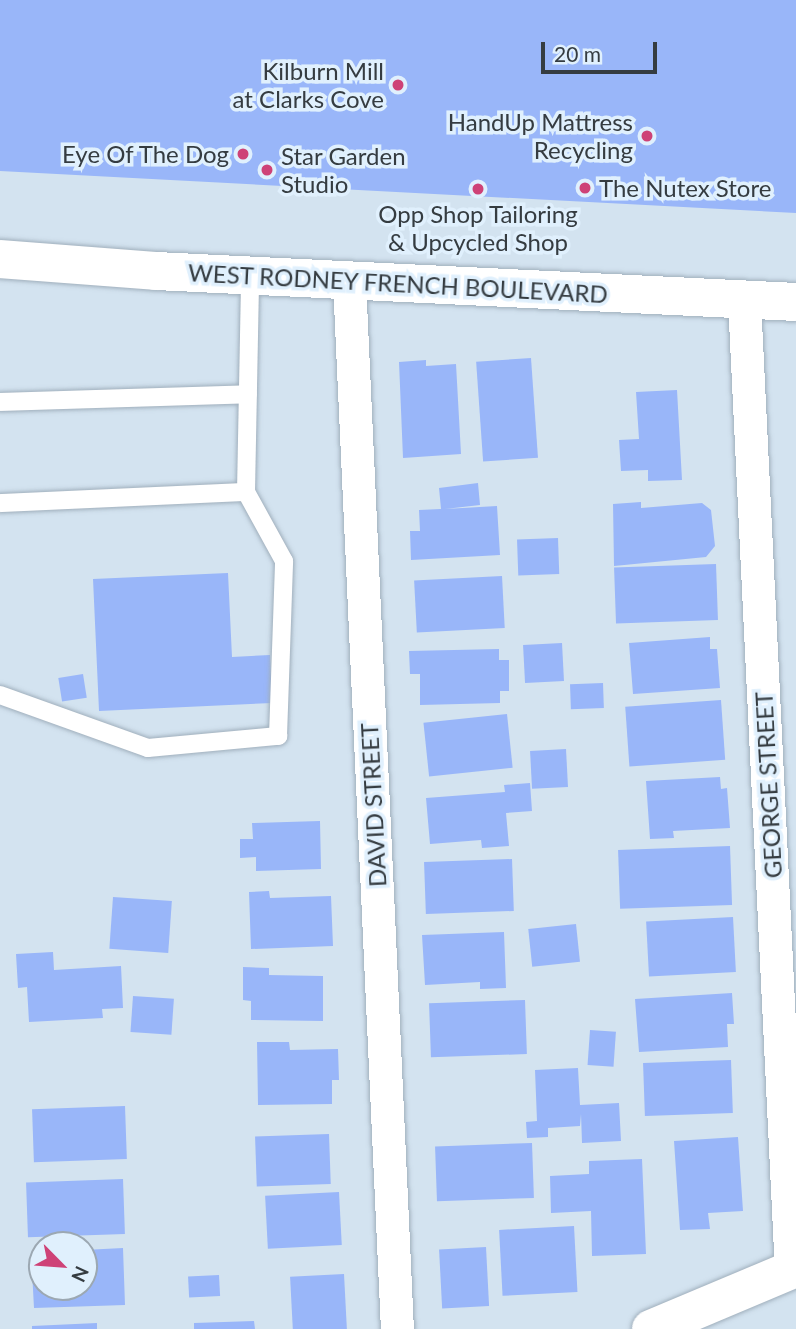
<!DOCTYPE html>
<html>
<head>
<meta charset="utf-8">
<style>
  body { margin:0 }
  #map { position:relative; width:796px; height:1329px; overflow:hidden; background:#d3e3f0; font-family:Lato,sans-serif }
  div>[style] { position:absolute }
  .building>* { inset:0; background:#99b6f9; transform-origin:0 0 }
  .roads { filter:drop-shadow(0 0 2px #a0afbc) drop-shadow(0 0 2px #a0afbc) }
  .lane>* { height:18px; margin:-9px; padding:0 9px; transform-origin:9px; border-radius:9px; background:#fff }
  .street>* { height:33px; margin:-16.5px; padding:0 16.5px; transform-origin:16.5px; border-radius:16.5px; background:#fff }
  .secondary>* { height:38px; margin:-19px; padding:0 19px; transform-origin:19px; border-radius:19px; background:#fff }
  .dots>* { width:19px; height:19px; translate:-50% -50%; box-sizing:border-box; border:4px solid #e0f0fd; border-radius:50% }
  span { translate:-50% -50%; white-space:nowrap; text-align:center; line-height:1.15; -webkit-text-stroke:7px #e0f0fd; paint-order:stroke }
  .poi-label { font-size:24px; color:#353c41 }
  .right { translate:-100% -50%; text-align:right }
  .left { translate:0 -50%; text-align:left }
  .street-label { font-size:24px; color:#353c41 }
  .north { position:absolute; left:28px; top:1231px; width:70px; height:70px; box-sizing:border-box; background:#e0f0fd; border:2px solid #9ca8b2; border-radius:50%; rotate:115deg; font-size:19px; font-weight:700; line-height:28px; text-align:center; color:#353c41 }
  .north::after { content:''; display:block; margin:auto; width:24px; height:32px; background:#ce4277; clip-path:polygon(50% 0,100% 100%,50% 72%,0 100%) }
  .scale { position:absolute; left:541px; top:42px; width:116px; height:32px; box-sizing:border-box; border:4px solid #353c41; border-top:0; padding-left:9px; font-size:21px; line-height:24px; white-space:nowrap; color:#353c41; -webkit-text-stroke:5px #e0f0fd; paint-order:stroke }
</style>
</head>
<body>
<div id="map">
  <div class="building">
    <i style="clip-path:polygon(0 0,796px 0,796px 213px,0 171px)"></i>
    <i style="left:531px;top:358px;width:100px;height:55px;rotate:86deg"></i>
    <i style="clip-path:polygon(426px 360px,426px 366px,456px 364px,461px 454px,403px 458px,399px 362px)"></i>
    <i style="clip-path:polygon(677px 390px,682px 480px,648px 481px,648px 470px,621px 471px,619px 440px,639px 439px,636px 392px)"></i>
    <i style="clip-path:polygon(478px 483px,480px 505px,445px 509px,497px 506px,500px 555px,411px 560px,410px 531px,420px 531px,419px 510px,441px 509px,439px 488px)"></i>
    <i style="clip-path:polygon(641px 502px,641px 508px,702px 503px,711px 510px,715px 546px,706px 557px,614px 566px,613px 504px)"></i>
    <i style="left:558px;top:538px;width:36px;height:41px;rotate:88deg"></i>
    <i style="left:716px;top:564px;width:56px;height:102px;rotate:88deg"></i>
    <i style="clip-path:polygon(228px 573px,232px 657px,270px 655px,272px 703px,99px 711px,93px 579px)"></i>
    <i style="left:502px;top:576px;width:52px;height:88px;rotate:87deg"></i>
    <i style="clip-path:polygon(710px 637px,710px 649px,717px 649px,720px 688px,633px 694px,629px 643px)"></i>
    <i style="left:562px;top:643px;width:38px;height:39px;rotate:87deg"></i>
    <i style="clip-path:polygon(499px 649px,499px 660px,509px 660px,509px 691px,500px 691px,500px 703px,420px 705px,420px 674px,410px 674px,409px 651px)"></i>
    <i style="left:83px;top:674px;width:24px;height:25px;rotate:81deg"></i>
    <i style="left:603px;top:683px;width:25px;height:33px;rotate:88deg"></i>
    <i style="left:721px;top:700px;width:60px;height:96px;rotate:86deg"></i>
    <i style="left:507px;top:714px;width:54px;height:84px;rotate:84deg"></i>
    <i style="left:566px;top:749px;width:38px;height:36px;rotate:87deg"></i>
    <i style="clip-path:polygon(720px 777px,721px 789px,727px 788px,730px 828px,673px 831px,674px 838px,650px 839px,646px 781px)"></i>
    <i style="clip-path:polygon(530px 783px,532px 811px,506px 813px,509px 846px,482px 848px,481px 840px,430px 844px,426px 798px,505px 792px,504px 785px)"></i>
    <i style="clip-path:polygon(320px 821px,321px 869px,256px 871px,256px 857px,240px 858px,240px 839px,253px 839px,252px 823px)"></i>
    <i style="left:730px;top:846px;width:59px;height:112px;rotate:88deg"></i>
    <i style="left:512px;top:859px;width:52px;height:88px;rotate:88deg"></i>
    <i style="clip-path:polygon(269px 891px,270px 898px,331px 896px,333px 946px,251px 949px,249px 892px)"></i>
    <i style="left:113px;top:897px;width:59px;height:52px;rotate:4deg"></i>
    <i style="left:733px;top:917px;width:55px;height:87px;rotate:87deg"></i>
    <i style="left:576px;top:924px;width:38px;height:48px;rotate:84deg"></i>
    <i style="clip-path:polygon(504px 932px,506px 988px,480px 989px,480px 982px,425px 985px,422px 935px)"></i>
    <i style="clip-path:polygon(53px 952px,54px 970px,121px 966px,123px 1008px,102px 1009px,103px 1018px,29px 1022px,27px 987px,18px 988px,16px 954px)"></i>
    <i style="clip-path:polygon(243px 967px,269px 968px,269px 975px,323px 976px,323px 1021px,251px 1020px,251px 1001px,243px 1000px)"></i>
    <i style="clip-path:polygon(732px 993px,734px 1024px,727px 1024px,728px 1047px,639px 1052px,635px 999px)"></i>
    <i style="left:133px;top:996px;width:41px;height:36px;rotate:4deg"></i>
    <i style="left:525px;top:1000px;width:54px;height:96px;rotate:88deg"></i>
    <i style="left:590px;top:1030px;width:26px;height:35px;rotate:4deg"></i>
    <i style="clip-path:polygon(257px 1042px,289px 1042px,290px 1050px,338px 1049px,339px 1080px,332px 1080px,332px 1104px,258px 1105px)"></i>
    <i style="left:731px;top:1060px;width:53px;height:88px;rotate:88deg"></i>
    <i style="clip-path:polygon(578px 1068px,580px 1105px,619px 1103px,621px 1141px,582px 1143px,581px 1114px,580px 1126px,548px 1128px,548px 1137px,527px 1138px,526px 1122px,537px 1121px,535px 1070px)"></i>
    <i style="left:125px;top:1106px;width:53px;height:93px;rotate:88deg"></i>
    <i style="left:329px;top:1134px;width:50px;height:74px;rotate:88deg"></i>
    <i style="clip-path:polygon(738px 1137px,743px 1211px,708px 1213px,710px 1229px,680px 1230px,674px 1141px)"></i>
    <i style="left:532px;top:1143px;width:55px;height:97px;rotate:88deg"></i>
    <i style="clip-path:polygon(642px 1159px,646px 1254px,592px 1256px,591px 1211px,551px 1213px,550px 1176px,589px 1174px,589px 1161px)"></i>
    <i style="left:123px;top:1179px;width:55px;height:97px;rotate:88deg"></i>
    <i style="left:339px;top:1192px;width:53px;height:74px;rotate:87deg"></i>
    <i style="left:574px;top:1226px;width:66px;height:75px;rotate:87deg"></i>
    <i style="left:486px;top:1247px;width:59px;height:47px;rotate:87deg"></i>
    <i style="clip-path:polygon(123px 1248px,125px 1305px,34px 1308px,31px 1252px,42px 1252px,42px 1287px,84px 1287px,84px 1250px)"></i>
    <i style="left:344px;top:1274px;width:55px;height:54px;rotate:87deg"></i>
    <i style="left:219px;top:1275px;width:21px;height:31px;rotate:87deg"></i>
    <i style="clip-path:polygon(254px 1321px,255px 1329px,194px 1329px,194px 1323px)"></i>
    <i style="clip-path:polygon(97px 1323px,97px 1329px,32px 1329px,32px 1326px)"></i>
  </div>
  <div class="roads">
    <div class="lane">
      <i style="left:0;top:402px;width:248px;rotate:-1.8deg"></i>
      <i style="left:0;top:503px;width:246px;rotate:-2.6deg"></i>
      <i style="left:246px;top:492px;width:216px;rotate:-88.9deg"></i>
      <i style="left:0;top:695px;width:157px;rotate:19.7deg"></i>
      <i style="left:148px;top:748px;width:131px;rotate:-5.3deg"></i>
      <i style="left:278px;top:736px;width:175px;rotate:-88deg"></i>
      <i style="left:284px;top:561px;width:79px;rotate:-118.8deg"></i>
    </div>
    <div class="street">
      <i style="left:349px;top:281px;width:1049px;rotate:87.38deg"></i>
      <i style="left:744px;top:300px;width:971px;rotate:87.23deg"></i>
    </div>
    <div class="secondary">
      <i style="left:0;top:259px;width:156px;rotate:4.4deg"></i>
      <i style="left:156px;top:271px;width:641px;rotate:2.77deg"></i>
      <i style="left:651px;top:1329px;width:157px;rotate:-22.8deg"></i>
    </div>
  </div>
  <div class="dots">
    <i style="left:398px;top:85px;background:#ce4277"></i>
    <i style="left:647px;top:136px;background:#ce4277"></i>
    <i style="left:243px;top:154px;background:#ce4277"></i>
    <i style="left:267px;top:170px;background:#ce4277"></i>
    <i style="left:585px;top:188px;background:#ce4277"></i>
    <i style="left:478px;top:189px;background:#ce4277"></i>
  </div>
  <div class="poi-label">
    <span class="right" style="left:384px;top:85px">Kilburn Mill<br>at Clarks Cove</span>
    <span class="right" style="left:633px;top:136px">HandUp Mattress<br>Recycling</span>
    <span class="right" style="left:229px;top:154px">Eye Of The Dog</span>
    <span class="left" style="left:281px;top:170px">Star Garden<br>Studio</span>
    <span class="left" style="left:599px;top:188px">The Nutex Store</span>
    <span style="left:478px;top:228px">Opp Shop Tailoring<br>&amp; Upcycled Shop</span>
  </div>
  <div class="street-label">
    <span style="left:398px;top:283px;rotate:3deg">WEST RODNEY FRENCH BOULEVARD</span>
    <span style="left:768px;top:785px;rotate:-93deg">GEORGE STREET</span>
    <span style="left:373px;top:805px;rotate:-93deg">DAVID STREET</span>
  </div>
  <div class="north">N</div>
  <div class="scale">20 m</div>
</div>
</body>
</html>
